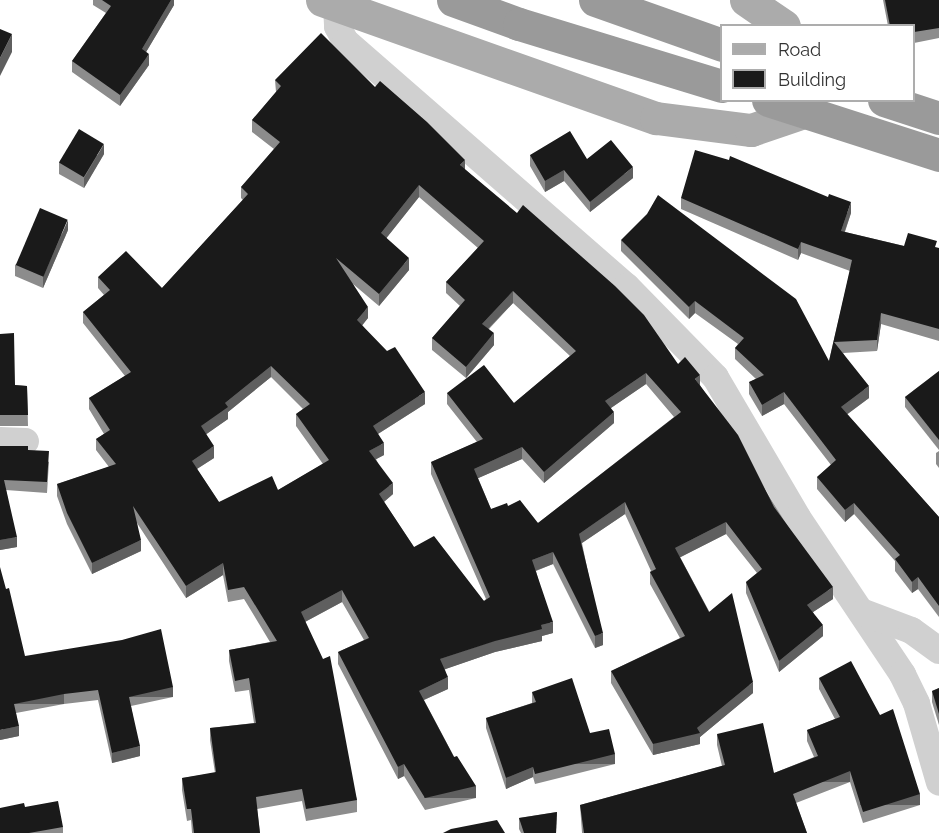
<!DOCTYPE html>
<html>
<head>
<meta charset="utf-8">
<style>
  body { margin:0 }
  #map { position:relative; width:939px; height:833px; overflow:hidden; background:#fff; font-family:Raleway,sans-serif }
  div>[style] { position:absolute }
  .minor>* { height:27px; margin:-13.5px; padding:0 13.5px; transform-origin:13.5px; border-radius:13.5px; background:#d0d0d0 }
  .major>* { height:33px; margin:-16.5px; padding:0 16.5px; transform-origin:16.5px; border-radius:16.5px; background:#ababab }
  .highway>* { height:33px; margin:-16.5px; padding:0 16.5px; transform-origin:16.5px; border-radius:16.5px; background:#9a9a9a }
  .wall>* { inset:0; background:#8c8c8c }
  .shaded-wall>* { inset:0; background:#5f5f5f; transform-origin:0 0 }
  .building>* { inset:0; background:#1a1a1a; transform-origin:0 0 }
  span { translate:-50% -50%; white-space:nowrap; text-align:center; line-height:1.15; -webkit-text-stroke:6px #fff; paint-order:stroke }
  .legend { position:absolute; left:720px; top:24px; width:195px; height:78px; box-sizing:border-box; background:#fff; border:2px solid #adadad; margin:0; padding:8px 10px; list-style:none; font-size:18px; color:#333 }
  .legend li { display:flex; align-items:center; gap:12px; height:30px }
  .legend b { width:30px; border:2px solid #adadad }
</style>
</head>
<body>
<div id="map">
  <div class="minor">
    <i style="left:336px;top:5px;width:21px;rotate:87deg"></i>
    <i style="left:337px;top:26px;width:17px;rotate:62deg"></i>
    <i style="left:345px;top:41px;width:373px;rotate:41.1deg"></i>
    <i style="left:626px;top:286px;width:127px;rotate:45.6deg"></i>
    <i style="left:715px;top:377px;width:162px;rotate:59.6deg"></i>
    <i style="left:797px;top:517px;width:189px;rotate:56.2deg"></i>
    <i style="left:902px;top:674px;width:32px;rotate:64deg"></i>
    <i style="left:916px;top:703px;width:82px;rotate:73.8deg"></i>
    <i style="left:0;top:440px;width:25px;rotate:2deg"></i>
    <i style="left:863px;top:612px;width:51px;rotate:20.6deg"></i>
    <i style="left:911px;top:630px;width:34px;rotate:36deg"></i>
  </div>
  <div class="major">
    <i style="left:322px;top:0;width:354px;rotate:19.5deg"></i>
    <i style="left:656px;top:118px;width:96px;rotate:7.2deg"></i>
    <i style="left:751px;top:130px;width:56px;rotate:-18.8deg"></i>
    <i style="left:746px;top:0;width:46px;rotate:34.4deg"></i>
  </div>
  <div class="highway">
    <i style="left:453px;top:0;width:70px;rotate:20deg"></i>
    <i style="left:519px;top:24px;width:212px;rotate:17deg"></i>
    <i style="left:595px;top:0;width:135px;rotate:19.5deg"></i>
    <i style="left:768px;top:100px;width:180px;rotate:17.8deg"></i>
    <i style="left:884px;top:100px;width:58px;rotate:18.1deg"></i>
  </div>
  <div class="wall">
    <i style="clip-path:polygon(93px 0,174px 0,174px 5px,146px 52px,149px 65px,120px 106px,72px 72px,72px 61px,106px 13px,93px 5px)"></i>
    <i style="clip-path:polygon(883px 0,939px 0,939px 38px,914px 43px,914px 26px,888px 26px)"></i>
    <i style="clip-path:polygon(evenodd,275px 80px,375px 87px,678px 364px,700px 385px,833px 599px,813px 612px,823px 636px,779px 672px,746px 593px,746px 582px,757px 573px,726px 534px,680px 557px,753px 693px,700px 737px,700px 744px,653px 755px,611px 683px,611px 671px,680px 638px,650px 584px,650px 572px,651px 571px,625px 514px,582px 543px,603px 645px,595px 648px,553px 564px,536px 571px,553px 633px,542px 636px,542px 641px,495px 652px,445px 669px,448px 689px,424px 700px,476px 798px,425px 810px,404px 776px,398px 779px,338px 664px,338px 652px,364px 640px,342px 602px,305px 622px,357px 800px,357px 812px,306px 821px,302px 801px,257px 809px,260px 833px,192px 833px,191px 820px,187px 821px,182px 790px,182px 778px,215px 773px,210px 740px,210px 728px,254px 723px,249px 690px,235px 692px,229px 661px,229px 650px,270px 642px,244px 599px,228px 602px,223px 575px,186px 598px,137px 523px,141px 551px,92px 574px,67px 524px,57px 496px,57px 484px,109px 467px,96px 450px,96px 439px,104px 434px,89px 409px,89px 398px,125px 376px,83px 323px,83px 312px,104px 295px,98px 288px,98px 277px,162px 288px,243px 200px,241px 198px,241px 187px,274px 149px,252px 132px,252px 120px,276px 92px,275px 80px,419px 197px,478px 248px,446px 282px,446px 293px,460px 306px,432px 338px,432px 350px,466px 378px,494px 345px,489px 329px,513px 303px,570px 356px,514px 403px,447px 393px,447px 404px,477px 442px,431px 462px,431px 474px,486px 599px,484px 601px,414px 547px,384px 502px,393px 494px,376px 459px,384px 455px,378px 434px,425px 404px,362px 325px,368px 318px,353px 284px,379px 306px,409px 270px,386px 238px,419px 197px,275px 80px,271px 377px,303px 409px,296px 414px,296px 426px,323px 464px,278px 490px,219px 502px,197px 469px,214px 458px,206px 434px,228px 419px,228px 412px,271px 377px,275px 80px,646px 384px,674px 417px,538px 523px,508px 506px,491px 509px,478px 478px,522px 459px,544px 483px,614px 423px,611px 408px,646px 384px)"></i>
    <i style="clip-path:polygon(104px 154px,84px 188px,59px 174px,59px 163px)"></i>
    <i style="clip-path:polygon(530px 155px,587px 159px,633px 178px,590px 212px,564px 181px,545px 192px,530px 166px)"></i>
    <i style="clip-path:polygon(681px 198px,851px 213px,845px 232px,904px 246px,939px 248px,939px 341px,881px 324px,877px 351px,843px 353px,869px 398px,847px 414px,939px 517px,939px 617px,918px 589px,912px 593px,895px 571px,895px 561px,854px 514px,845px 522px,817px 489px,817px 477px,831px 465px,784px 404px,762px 416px,749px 394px,749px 382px,756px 379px,735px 359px,735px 348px,738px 344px,695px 313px,689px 319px,621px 251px,621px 240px,829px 361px,850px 271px,801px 253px,798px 260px,681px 209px)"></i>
    <i style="clip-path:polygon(68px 230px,43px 288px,15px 276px,15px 265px)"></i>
    <i style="clip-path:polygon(0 334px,15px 385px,27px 386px,28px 426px,0 426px)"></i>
    <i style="clip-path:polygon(939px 371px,939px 450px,905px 407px,905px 397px)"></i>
    <i style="clip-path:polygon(0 446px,28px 450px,49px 462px,47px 493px,6px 490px,17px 547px,0 550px)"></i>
    <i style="clip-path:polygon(939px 451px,939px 468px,936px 464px,936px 453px)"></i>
    <i style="clip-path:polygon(25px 656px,173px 697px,131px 706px,140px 756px,112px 763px,98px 700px,64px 704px,16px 713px,19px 736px,0 740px)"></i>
    <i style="clip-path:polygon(819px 678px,920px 805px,863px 823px,850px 782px,796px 803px,807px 833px,582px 833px,580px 805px,722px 766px,717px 745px,717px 734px,774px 773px,814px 757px,807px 741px,807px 730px,835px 719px,819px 689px)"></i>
    <i style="clip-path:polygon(939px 688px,939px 725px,932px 702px,932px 691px)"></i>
    <i style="clip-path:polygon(532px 692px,590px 733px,615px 764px,535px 784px,533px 777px,506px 789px,486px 728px,486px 718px,532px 703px)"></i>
    <i style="clip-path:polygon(25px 807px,63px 827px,63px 833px,0 833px)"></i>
    <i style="clip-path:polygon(557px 812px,556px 833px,521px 833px,519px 829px,519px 818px)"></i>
  </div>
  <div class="shaded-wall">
    <i style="clip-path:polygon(171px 0,174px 0,174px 5px,142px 59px,142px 49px)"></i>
    <i style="clip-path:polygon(12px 34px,12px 52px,0 76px,0 58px)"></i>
    <i style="clip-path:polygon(149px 54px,149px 65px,120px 106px,120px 95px)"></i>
    <i style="clip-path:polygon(104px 144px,104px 154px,84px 188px,84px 178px)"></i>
    <i style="clip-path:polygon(465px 160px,465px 172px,460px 165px)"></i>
    <i style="clip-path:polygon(633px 167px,633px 178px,590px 212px,590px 202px)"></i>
    <i style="clip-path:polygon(564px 170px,564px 181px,545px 192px,545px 181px)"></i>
    <i style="clip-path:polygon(419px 185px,419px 197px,381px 245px,381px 233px)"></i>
    <i style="clip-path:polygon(851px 202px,851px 213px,841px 242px,841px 231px)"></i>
    <i style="clip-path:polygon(68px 220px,68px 230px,43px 288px,43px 277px)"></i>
    <i style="clip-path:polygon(801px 242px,801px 253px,798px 260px,798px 249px)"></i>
    <i style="clip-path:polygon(409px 258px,409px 270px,379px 306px,379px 294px)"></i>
    <i style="clip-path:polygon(513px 291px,513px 303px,482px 335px,482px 324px)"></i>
    <i style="clip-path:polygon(695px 301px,695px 313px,689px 319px,689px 307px)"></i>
    <i style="clip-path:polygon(368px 307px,368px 318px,357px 332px,357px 320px)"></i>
    <i style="clip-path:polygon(881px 313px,881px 324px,877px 351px,877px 340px)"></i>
    <i style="clip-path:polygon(494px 333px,494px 345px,466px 378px,466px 367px)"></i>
    <i style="clip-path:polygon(271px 366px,271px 377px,228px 412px,228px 419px,201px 438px,201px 426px,225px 403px)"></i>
    <i style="clip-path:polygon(646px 373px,646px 384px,605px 412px,605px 401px)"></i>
    <i style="clip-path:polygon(700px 375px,700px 386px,695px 379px)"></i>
    <i style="clip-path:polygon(869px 386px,869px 398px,841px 419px,841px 407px)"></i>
    <i style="clip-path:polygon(425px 392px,425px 404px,373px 437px,373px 426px)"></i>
    <i style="clip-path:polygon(784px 392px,784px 404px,762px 416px,762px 405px)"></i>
    <i style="clip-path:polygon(614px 412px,614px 423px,544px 483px,544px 472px)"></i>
    <i style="clip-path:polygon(384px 443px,384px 455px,369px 463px,369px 451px)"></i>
    <i style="clip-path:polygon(214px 446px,214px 458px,192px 472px,192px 461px)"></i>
    <i style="clip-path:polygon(522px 447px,522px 459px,474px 480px,474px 469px)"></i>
    <i style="clip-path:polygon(393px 483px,393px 494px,379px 506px,379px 494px)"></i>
    <i style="clip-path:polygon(625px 502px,625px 514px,579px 545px,579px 534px)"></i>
    <i style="clip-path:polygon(854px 503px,854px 514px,845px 522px,845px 510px)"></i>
    <i style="clip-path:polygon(726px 522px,726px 534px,675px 560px,675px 548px)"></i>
    <i style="clip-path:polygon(17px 537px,17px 547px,0 550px,0 540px)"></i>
    <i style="clip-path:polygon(141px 540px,141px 551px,92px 574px,92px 563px)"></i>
    <i style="clip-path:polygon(553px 552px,553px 564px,532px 572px,532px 560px)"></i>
    <i style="clip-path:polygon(223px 563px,223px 575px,186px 598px,186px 586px)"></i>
    <i style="clip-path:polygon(918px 577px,918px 589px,912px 593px,912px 582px)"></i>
    <i style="clip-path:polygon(833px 587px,833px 599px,807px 616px,807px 605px)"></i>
    <i style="clip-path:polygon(342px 590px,342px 602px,301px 624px,301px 612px)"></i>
    <i style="clip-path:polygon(553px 622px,553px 633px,542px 636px,542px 641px,495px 652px,440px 671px,440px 659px,541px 625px)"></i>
    <i style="clip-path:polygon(823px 625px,823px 636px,779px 672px,779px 661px)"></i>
    <i style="clip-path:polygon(603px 633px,603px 645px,595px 648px,595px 636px)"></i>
    <i style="clip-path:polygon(448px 677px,448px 689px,419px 702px,419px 691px)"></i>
    <i style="clip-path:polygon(753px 682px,753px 693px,700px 737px,700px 744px,653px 755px,653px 744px,697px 728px)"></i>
    <i style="left:173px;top:687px;width:10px;height:45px;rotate:90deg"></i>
    <i style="left:64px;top:694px;width:10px;height:51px;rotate:90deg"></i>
    <i style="clip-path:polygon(19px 726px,19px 736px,0 740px,0 730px)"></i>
    <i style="clip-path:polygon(140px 746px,140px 756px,112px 763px,112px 753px)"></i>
    <i style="left:615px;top:754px;width:10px;height:82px;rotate:90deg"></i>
    <i style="clip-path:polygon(404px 764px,404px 776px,398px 779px,398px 767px)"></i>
    <i style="clip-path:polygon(533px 767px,533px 777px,506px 789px,506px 778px)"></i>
    <i style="left:850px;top:771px;width:11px;height:61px;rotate:90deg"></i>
    <i style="left:476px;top:786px;width:12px;height:52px;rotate:90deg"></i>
    <i style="left:920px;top:794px;width:11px;height:60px;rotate:90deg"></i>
  </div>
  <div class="building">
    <i style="clip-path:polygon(102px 0,171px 0,142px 49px,149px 54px,120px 95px,72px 61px,111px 6px)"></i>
    <i style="clip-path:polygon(885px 0,939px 0,939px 28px,914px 32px,914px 26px,890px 26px)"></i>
    <i style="clip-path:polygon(0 29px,12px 34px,0 58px)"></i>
    <i style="clip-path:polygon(evenodd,321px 33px,375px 87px,380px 81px,427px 122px,465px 160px,460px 165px,517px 213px,523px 205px,615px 286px,644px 315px,678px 364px,685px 357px,700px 375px,695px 379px,738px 435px,774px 507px,833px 587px,807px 605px,823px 625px,779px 661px,746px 582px,762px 569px,726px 522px,675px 548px,709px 612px,732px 593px,753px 682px,697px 728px,700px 733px,653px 744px,611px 671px,685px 636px,650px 572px,656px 569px,625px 502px,579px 534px,603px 633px,595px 636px,553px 552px,532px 560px,553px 622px,541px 625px,542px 629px,495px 641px,440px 659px,448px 677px,419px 691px,454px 757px,457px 756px,476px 786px,425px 798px,404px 764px,398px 767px,338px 652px,369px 638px,342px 590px,301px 612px,323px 659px,330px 656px,357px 800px,306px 809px,302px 789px,256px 797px,260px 833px,194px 833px,191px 809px,187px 809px,182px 778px,216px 772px,210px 728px,256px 723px,249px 678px,235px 681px,229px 650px,277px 641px,244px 587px,228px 590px,223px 563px,186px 586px,133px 506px,141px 540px,92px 563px,67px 513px,57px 484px,116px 464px,96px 439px,110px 430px,89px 398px,131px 372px,83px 312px,110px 290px,98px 277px,126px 251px,162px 288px,248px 194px,241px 187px,280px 142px,252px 120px,281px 86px,275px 80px,321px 33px,419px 185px,484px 241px,446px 282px,465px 300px,432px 338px,466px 367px,494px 333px,482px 324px,513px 291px,576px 351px,514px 403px,484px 365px,447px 393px,483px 439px,431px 462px,490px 597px,484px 601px,434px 536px,414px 547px,379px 494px,393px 483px,369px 451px,384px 443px,373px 426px,425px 392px,395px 347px,387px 351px,357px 320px,368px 307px,336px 258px,379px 294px,409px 258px,381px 233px,419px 185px,321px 33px,271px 366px,310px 404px,296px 414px,329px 460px,278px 490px,272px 476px,219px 502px,192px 461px,214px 446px,201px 426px,228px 407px,225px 403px,271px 366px,321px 33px,646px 373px,681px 412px,538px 523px,520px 500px,508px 506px,507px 503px,491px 509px,474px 469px,522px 447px,544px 472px,614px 412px,605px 401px,646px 373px)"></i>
    <i style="left:79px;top:129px;width:29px;height:39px;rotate:31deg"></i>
    <i style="clip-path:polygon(570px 131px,587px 159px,611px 140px,633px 167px,590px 202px,564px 170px,545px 181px,530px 155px)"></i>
    <i style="clip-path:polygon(695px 150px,729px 160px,730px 156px,828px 197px,829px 194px,851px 202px,841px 231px,904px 246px,908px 233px,937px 241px,935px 247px,939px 248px,939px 329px,881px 313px,877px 340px,834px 342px,869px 386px,841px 407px,939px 517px,939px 606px,918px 577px,912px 582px,895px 559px,900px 555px,854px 503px,845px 510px,817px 477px,836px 460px,784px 392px,762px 405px,749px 382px,764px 375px,735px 348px,744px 338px,695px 301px,689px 307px,621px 240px,647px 214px,658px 195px,796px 299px,829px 361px,852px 260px,801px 242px,798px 249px,681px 198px)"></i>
    <i style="left:40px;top:208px;width:30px;height:62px;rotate:23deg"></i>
    <i style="clip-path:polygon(14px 333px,15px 385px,27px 386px,28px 415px,0 415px,0 334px)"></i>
    <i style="clip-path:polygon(939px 371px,939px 440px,905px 397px)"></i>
    <i style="clip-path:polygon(0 446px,28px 446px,28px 450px,49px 451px,47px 482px,4px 480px,17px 537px,0 540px)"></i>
    <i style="clip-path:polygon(0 567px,6px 589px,9px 588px,25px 656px,122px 640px,161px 629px,173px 687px,129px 697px,140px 746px,112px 753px,98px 690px,64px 694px,14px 704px,19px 726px,0 730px)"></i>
    <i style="clip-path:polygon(851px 661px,880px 715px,893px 709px,920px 794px,863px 812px,850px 771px,793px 794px,807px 833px,584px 833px,580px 805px,725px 765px,717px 734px,763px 723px,774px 773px,818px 756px,807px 730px,840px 717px,819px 678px)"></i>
    <i style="clip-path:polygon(572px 678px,590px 733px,609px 729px,615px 754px,535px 774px,533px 767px,506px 778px,486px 718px,536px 702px,532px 692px)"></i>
    <i style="clip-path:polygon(939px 688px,939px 714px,932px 691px)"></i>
    <i style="clip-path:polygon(58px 801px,63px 827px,29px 833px,0 833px,0 808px,24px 803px,25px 807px)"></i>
    <i style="clip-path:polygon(557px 812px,556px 833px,524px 833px,519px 818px)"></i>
    <i style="clip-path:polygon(497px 820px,505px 833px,443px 833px,451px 829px)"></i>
  </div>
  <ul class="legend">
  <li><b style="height:8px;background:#ababab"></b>Road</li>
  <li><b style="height:16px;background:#1a1a1a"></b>Building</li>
  </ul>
</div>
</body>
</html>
